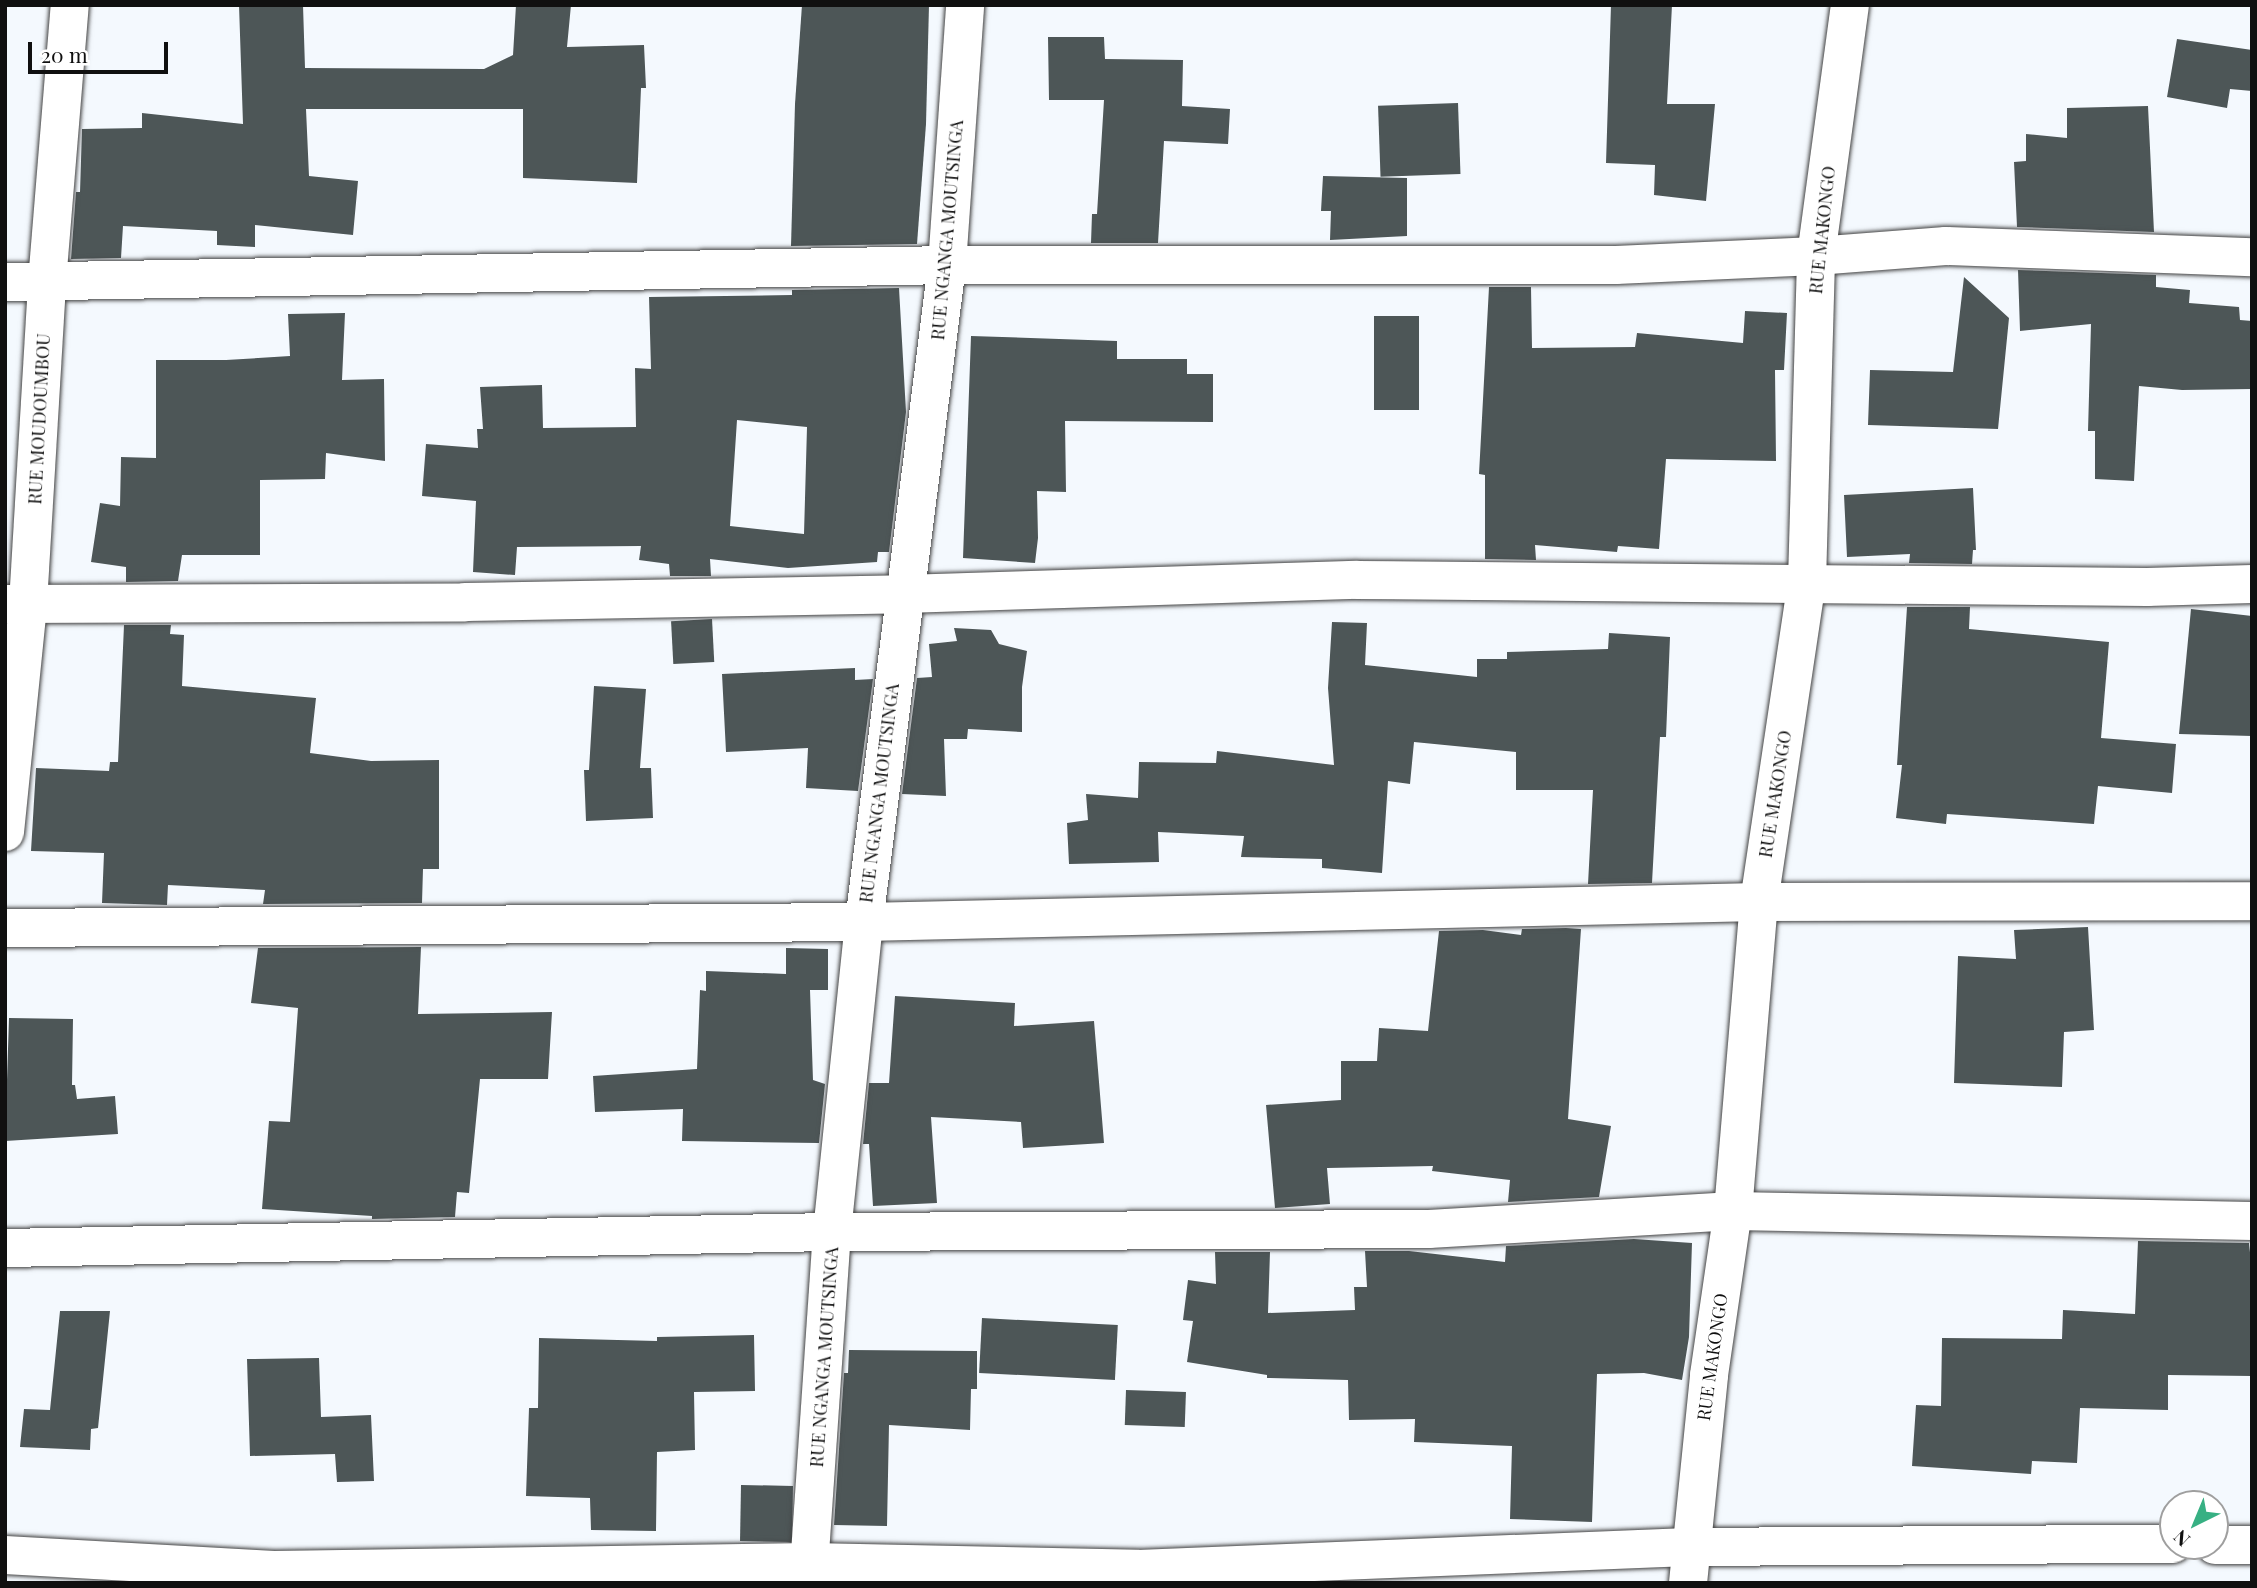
<!DOCTYPE html>
<html>
<head>
<meta charset="utf-8">
<style>
  body { margin:0 }
  #map { position:relative; width:2257px; height:1588px; overflow:hidden; background:#f4f9fe; font-family:"Playfair Display",serif }
  div>[style] { position:absolute }
  .building>* { inset:0; background:#4d5657; transform-origin:0 0 }
  .roads { filter:drop-shadow(0 0 2px #434343) drop-shadow(0 0 2px #434343) }
  .minor>* { height:38px; margin:-19px; padding:0 19px; transform-origin:19px; border-radius:19px; background:#fff }
  span { translate:-50% -50%; white-space:nowrap; text-align:center; line-height:1.15; -webkit-text-stroke:7px #fff; paint-order:stroke }
  .street-label { font-size:18px; color:#101010 }
  .frame { position:absolute; inset:0; border:7px solid #101010; pointer-events:none }
  .north { position:absolute; left:2159px; top:1490px; width:70px; height:70px; box-sizing:border-box; background:#fff; border:2px solid #9f9f9f; border-radius:50%; rotate:223deg; font-size:19px; font-weight:700; line-height:28px; text-align:center; color:#101010 }
  .north::after { content:''; display:block; margin:auto; width:24px; height:32px; background:#37b083; clip-path:polygon(50% 0,100% 100%,50% 72%,0 100%) }
  .scale { position:absolute; left:28px; top:42px; width:140px; height:32px; box-sizing:border-box; border:4px solid #101010; border-top:0; padding-left:9px; font-size:21px; line-height:24px; white-space:nowrap; color:#101010; -webkit-text-stroke:5px #fff; paint-order:stroke }
</style>
</head>
<body>
<div id="map">
  <div class="building">
    <i style="clip-path:polygon(239px 5px,303px 5px,305px 68px,484px 69px,513px 55px,516px 5px,571px 5px,567px 47px,644px 45px,646px 88px,641px 88px,637px 183px,523px 178px,523px 109px,306px 109px,309px 176px,358px 181px,353px 235px,255px 225px,255px 247px,217px 245px,217px 231px,123px 226px,121px 258px,71px 259px,76px 192px,80px 192px,82px 129px,142px 128px,142px 113px,243px 124px)"></i>
    <i style="clip-path:polygon(802px 5px,929px 5px,926px 124px,917px 244px,791px 246px,795px 104px)"></i>
    <i style="clip-path:polygon(1611px 5px,1672px 5px,1667px 104px,1715px 104px,1706px 201px,1654px 195px,1655px 165px,1606px 163px)"></i>
    <i style="clip-path:polygon(1048px 37px,1104px 37px,1105px 59px,1183px 60px,1182px 106px,1230px 109px,1228px 144px,1164px 141px,1158px 243px,1091px 243px,1092px 214px,1097px 214px,1104px 100px,1049px 100px)"></i>
    <i style="clip-path:polygon(2177px 39px,2252px 50px,2252px 91px,2230px 89px,2227px 108px,2167px 97px)"></i>
    <i style="left:1458px;top:103px;width:71px;height:80px;rotate:88deg"></i>
    <i style="clip-path:polygon(2148px 106px,2154px 232px,2017px 227px,2014px 162px,2026px 161px,2026px 134px,2067px 138px,2067px 108px)"></i>
    <i style="clip-path:polygon(1323px 176px,1407px 178px,1407px 236px,1330px 240px,1331px 211px,1321px 211px)"></i>
    <i style="clip-path:polygon(2018px 270px,2156px 275px,2156px 287px,2190px 290px,2189px 303px,2239px 307px,2240px 320px,2252px 321px,2252px 389px,2182px 390px,2139px 386px,2134px 481px,2095px 479px,2095px 431px,2088px 431px,2091px 324px,2020px 331px)"></i>
    <i style="clip-path:polygon(1964px 277px,2009px 318px,1998px 429px,1868px 425px,1870px 370px,1953px 372px)"></i>
    <i style="clip-path:polygon(1489px 287px,1531px 287px,1532px 348px,1635px 347px,1637px 333px,1743px 343px,1745px 311px,1787px 313px,1784px 370px,1775px 370px,1776px 461px,1666px 459px,1659px 549px,1618px 546px,1617px 552px,1535px 545px,1536px 560px,1485px 559px,1485px 475px,1479px 474px)"></i>
    <i style="clip-path:polygon(evenodd,899px 288px,906px 412px,889px 552px,878px 552px,877px 562px,788px 568px,710px 559px,711px 576px,670px 576px,669px 564px,639px 560px,641px 546px,517px 547px,515px 575px,473px 572px,476px 501px,422px 496px,426px 444px,478px 448px,477px 429px,483px 429px,480px 387px,542px 385px,543px 428px,636px 427px,635px 368px,651px 369px,649px 297px,792px 295px,792px 290px,899px 288px,737px 420px,807px 427px,804px 534px,730px 526px,737px 420px)"></i>
    <i style="clip-path:polygon(345px 313px,342px 380px,384px 379px,385px 461px,326px 453px,325px 479px,260px 480px,260px 555px,182px 555px,178px 581px,126px 582px,126px 567px,91px 562px,100px 503px,120px 506px,121px 457px,156px 458px,156px 360px,226px 360px,290px 356px,288px 314px)"></i>
    <i style="left:1374px;top:316px;width:45px;height:94px"></i>
    <i style="clip-path:polygon(971px 336px,1117px 341px,1117px 359px,1187px 359px,1187px 374px,1213px 374px,1213px 422px,1065px 421px,1066px 492px,1037px 491px,1038px 538px,1035px 563px,963px 558px)"></i>
    <i style="clip-path:polygon(1973px 488px,1976px 550px,1973px 550px,1972px 564px,1909px 563px,1910px 554px,1847px 557px,1844px 495px)"></i>
    <i style="clip-path:polygon(1907px 607px,1970px 607px,1969px 629px,2109px 642px,2101px 738px,2176px 744px,2172px 793px,2098px 786px,2094px 824px,1947px 814px,1946px 824px,1896px 818px,1902px 765px,1897px 765px)"></i>
    <i style="clip-path:polygon(2191px 609px,2252px 616px,2252px 736px,2179px 734px)"></i>
    <i style="left:712px;top:619px;width:43px;height:41px;rotate:87deg"></i>
    <i style="clip-path:polygon(1332px 622px,1367px 623px,1365px 665px,1477px 677px,1477px 659px,1507px 659px,1507px 652px,1608px 649px,1609px 633px,1670px 637px,1666px 737px,1660px 737px,1652px 883px,1588px 884px,1593px 790px,1516px 790px,1516px 752px,1414px 742px,1410px 784px,1388px 781px,1382px 873px,1322px 868px,1322px 859px,1241px 857px,1244px 836px,1158px 832px,1159px 862px,1069px 864px,1067px 823px,1088px 820px,1086px 794px,1138px 798px,1139px 762px,1216px 763px,1217px 751px,1334px 765px,1328px 688px)"></i>
    <i style="clip-path:polygon(124px 625px,171px 625px,170px 634px,184px 635px,182px 686px,316px 698px,310px 753px,371px 761px,439px 760px,439px 869px,423px 869px,422px 903px,263px 904px,265px 890px,168px 885px,167px 905px,102px 903px,104px 853px,31px 851px,36px 768px,109px 771px,110px 762px,118px 762px)"></i>
    <i style="clip-path:polygon(954px 628px,991px 630px,999px 644px,1027px 651px,1022px 687px,1022px 732px,968px 729px,967px 739px,944px 739px,946px 796px,902px 794px,917px 678px,932px 677px,929px 644px,957px 641px)"></i>
    <i style="clip-path:polygon(855px 668px,855px 680px,873px 679px,858px 791px,806px 788px,808px 748px,726px 752px,722px 674px)"></i>
    <i style="clip-path:polygon(594px 686px,646px 689px,640px 768px,651px 768px,653px 818px,586px 821px,584px 770px,589px 770px)"></i>
    <i style="clip-path:polygon(2088px 927px,2094px 1030px,2064px 1032px,2062px 1087px,1954px 1083px,1958px 956px,2016px 959px,2014px 930px)"></i>
    <i style="clip-path:polygon(1566px 928px,1581px 929px,1568px 1119px,1611px 1126px,1599px 1197px,1508px 1202px,1510px 1180px,1432px 1171px,1433px 1166px,1327px 1168px,1330px 1204px,1275px 1208px,1266px 1105px,1341px 1100px,1341px 1061px,1377px 1061px,1379px 1028px,1428px 1031px,1439px 931px,1483px 930px,1521px 935px,1522px 929px)"></i>
    <i style="clip-path:polygon(421px 947px,418px 1014px,552px 1012px,548px 1079px,480px 1079px,469px 1193px,457px 1192px,455px 1217px,372px 1219px,372px 1216px,262px 1209px,269px 1121px,290px 1122px,298px 1008px,251px 1003px,258px 948px)"></i>
    <i style="clip-path:polygon(786px 948px,828px 949px,828px 990px,810px 990px,813px 1080px,825px 1084px,819px 1143px,682px 1141px,683px 1109px,595px 1112px,593px 1076px,697px 1069px,700px 990px,706px 991px,706px 971px,786px 974px)"></i>
    <i style="clip-path:polygon(895px 996px,1015px 1003px,1014px 1026px,1094px 1021px,1104px 1143px,1023px 1148px,1021px 1122px,931px 1117px,937px 1203px,873px 1206px,869px 1144px,863px 1144px,869px 1083px,889px 1083px)"></i>
    <i style="clip-path:polygon(9px 1018px,73px 1019px,72px 1085px,75px 1085px,77px 1099px,115px 1096px,118px 1134px,5px 1141px)"></i>
    <i style="clip-path:polygon(1634px 1239px,1692px 1243px,1689px 1337px,1682px 1380px,1644px 1373px,1597px 1374px,1592px 1522px,1510px 1519px,1512px 1446px,1414px 1442px,1415px 1419px,1349px 1420px,1348px 1380px,1267px 1378px,1267px 1375px,1187px 1362px,1193px 1321px,1183px 1320px,1188px 1280px,1216px 1284px,1215px 1252px,1270px 1252px,1268px 1313px,1355px 1310px,1354px 1287px,1367px 1287px,1365px 1251px,1409px 1251px,1505px 1262px,1506px 1246px)"></i>
    <i style="clip-path:polygon(2138px 1241px,2249px 1243px,2252px 1271px,2252px 1376px,2168px 1375px,2168px 1410px,2080px 1408px,2077px 1463px,2032px 1461px,2031px 1474px,1912px 1466px,1916px 1405px,1941px 1406px,1942px 1338px,2062px 1339px,2063px 1310px,2135px 1314px)"></i>
    <i style="clip-path:polygon(60px 1311px,110px 1311px,98px 1428px,91px 1429px,90px 1450px,20px 1447px,24px 1409px,50px 1410px)"></i>
    <i style="left:982px;top:1318px;width:136px;height:55px;rotate:3deg"></i>
    <i style="clip-path:polygon(754px 1335px,755px 1391px,694px 1392px,695px 1450px,657px 1452px,656px 1531px,591px 1530px,590px 1498px,526px 1496px,529px 1408px,538px 1408px,539px 1338px,657px 1341px,657px 1337px)"></i>
    <i style="clip-path:polygon(849px 1350px,977px 1351px,977px 1389px,971px 1389px,970px 1430px,889px 1425px,887px 1526px,834px 1525px,844px 1373px,848px 1373px)"></i>
    <i style="clip-path:polygon(319px 1358px,321px 1417px,371px 1415px,374px 1481px,337px 1482px,335px 1454px,250px 1456px,247px 1359px)"></i>
    <i style="left:1126px;top:1390px;width:60px;height:35px;rotate:2deg"></i>
    <i style="left:741px;top:1485px;width:52px;height:56px;rotate:1deg"></i>
  </div>
  <div class="roads">
    <div class="minor">
      <i style="left:5px;top:282px;width:942px;rotate:-1.03deg"></i>
      <i style="left:947px;top:265px;width:669px"></i>
      <i style="left:1616px;top:265px;width:200px;rotate:-2.6deg"></i>
      <i style="left:1816px;top:256px;width:130px;rotate:-4.4deg"></i>
      <i style="left:1946px;top:246px;width:306px;rotate:2.1deg"></i>
      <i style="left:5px;top:604px;width:460px;rotate:-0.2deg"></i>
      <i style="left:465px;top:602px;width:439px;rotate:-1deg"></i>
      <i style="left:904px;top:594px;width:453px;rotate:-1.8deg"></i>
      <i style="left:1357px;top:580px;width:790px;rotate:0.51deg"></i>
      <i style="left:2147px;top:587px;width:105px;rotate:-1.6deg"></i>
      <i style="left:5px;top:832px;width:229px;rotate:-84.2deg"></i>
      <i style="left:28px;top:604px;width:323px;rotate:-86.6deg"></i>
      <i style="left:47px;top:282px;width:278px;rotate:-85.3deg"></i>
      <i style="left:5px;top:928px;width:859px;rotate:-0.4deg"></i>
      <i style="left:864px;top:922px;width:895px;rotate:-1.28deg"></i>
      <i style="left:1759px;top:902px;width:493px;rotate:-0.1deg"></i>
      <i style="left:5px;top:1248px;width:827px;rotate:-1.11deg"></i>
      <i style="left:832px;top:1232px;width:597px;rotate:-0.29deg"></i>
      <i style="left:1429px;top:1229px;width:305px;rotate:-3.4deg"></i>
      <i style="left:1733px;top:1211px;width:519px;rotate:1.1deg"></i>
      <i style="left:2215px;top:1545px;width:37px"></i>
      <i style="left:5px;top:1555px;width:269px;rotate:3.2deg"></i>
      <i style="left:274px;top:1570px;width:536px;rotate:-0.86deg"></i>
      <i style="left:810px;top:1562px;width:328px;rotate:1.2deg"></i>
      <i style="left:1138px;top:1569px;width:551px;rotate:-2.29deg"></i>
      <i style="left:1689px;top:1547px;width:484px;rotate:-0.4deg"></i>
      <i style="left:808px;top:1583px;width:352px;rotate:-86.1deg"></i>
      <i style="left:832px;top:1232px;width:312px;rotate:-84.1deg"></i>
      <i style="left:864px;top:922px;width:662px;rotate:-82.8deg"></i>
      <i style="left:947px;top:265px;width:261px;rotate:-86deg"></i>
      <i style="left:1688px;top:1583px;width:209px;rotate:-84.2deg"></i>
      <i style="left:1709px;top:1375px;width:166px;rotate:-81.7deg"></i>
      <i style="left:1733px;top:1211px;width:310px;rotate:-85.2deg"></i>
      <i style="left:1759px;top:902px;width:324px;rotate:-81.5deg"></i>
      <i style="left:1807px;top:582px;width:326px;rotate:-88.4deg"></i>
      <i style="left:1816px;top:256px;width:253px;rotate:-82.3deg"></i>
    </div>
  </div>
  <div class="street-label">
    <span style="left:947px;top:230px;rotate:-85deg">RUE NGANGA MOUTSINGA</span>
    <span style="left:1822px;top:230px;rotate:-84deg">RUE MAKONGO</span>
    <span style="left:39px;top:419px;rotate:-87deg">RUE MOUDOUMBOU</span>
    <span style="left:879px;top:793px;rotate:-83deg">RUE NGANGA MOUTSINGA</span>
    <span style="left:1775px;top:794px;rotate:-81deg">RUE MAKONGO</span>
    <span style="left:824px;top:1357px;rotate:-86deg">RUE NGANGA MOUTSINGA</span>
    <span style="left:1712px;top:1357px;rotate:-82deg">RUE MAKONGO</span>
  </div>
  <div class="frame"></div>
  <div class="north">N</div>
  <div class="scale">20 m</div>
</div>
</body>
</html>
